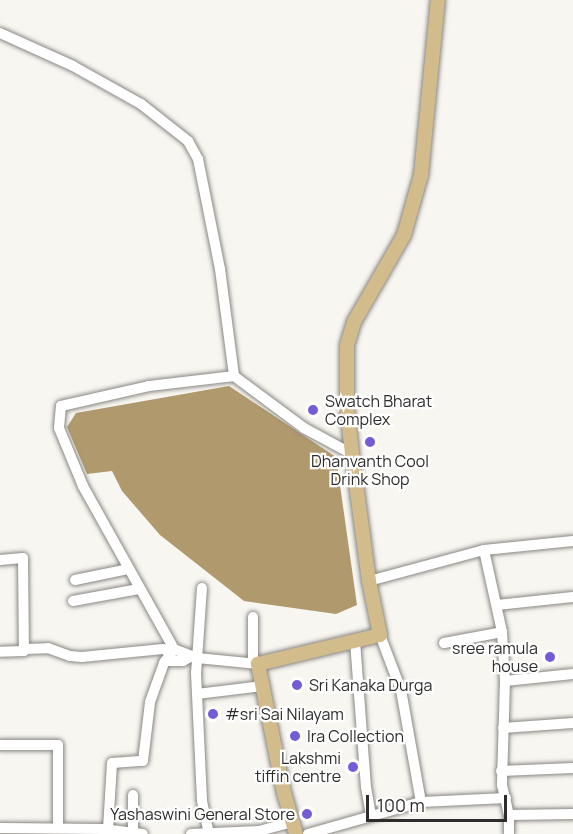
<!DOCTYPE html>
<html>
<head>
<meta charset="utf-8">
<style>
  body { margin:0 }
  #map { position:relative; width:573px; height:834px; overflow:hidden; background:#f8f6f1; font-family:Manrope,sans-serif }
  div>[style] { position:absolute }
  .water>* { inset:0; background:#b0996c }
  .roads { filter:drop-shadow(0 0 2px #898783) drop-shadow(0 0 2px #898783) }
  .minor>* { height:10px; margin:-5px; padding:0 5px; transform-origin:5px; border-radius:5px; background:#fff }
  .major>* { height:14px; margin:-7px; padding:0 7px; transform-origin:7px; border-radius:7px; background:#d3bc8c }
  .dots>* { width:16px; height:16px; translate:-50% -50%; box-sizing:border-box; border:3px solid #fff; border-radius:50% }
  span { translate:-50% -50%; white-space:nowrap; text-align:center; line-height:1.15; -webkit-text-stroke:4.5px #fff; paint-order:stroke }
  .poi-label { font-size:16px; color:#2e2d2b }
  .left { translate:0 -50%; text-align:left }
  .right { translate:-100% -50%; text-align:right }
  .scale { position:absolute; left:366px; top:795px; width:141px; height:27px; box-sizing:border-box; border:3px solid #2e2d2b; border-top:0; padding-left:8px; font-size:18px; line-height:21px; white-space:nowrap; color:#2e2d2b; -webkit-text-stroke:4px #fff; paint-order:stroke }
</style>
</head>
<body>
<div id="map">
  <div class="water">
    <i style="clip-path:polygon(229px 386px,336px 457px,357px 605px,336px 614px,244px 601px,160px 535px,122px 491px,112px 471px,87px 474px,67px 427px,76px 413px)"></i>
  </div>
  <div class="roads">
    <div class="minor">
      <i style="left:0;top:33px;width:80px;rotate:24.3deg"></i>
      <i style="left:73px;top:66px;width:78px;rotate:29.2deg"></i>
      <i style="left:141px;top:104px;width:60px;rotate:38.2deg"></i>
      <i style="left:188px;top:141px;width:21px;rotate:61deg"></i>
      <i style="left:198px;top:159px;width:112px;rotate:78.7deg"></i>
      <i style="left:220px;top:269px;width:108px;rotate:82.5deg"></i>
      <i style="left:484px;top:550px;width:84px;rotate:77.6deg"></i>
      <i style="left:502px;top:632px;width:49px;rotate:86.5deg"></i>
      <i style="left:505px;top:681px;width:104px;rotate:91.7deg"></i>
      <i style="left:502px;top:785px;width:31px;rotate:77deg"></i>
      <i style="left:509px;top:815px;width:19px;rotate:90deg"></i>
      <i style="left:0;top:560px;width:23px;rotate:-5deg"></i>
      <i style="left:23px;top:558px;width:93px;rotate:89.4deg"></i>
      <i style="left:24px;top:651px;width:24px;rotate:178deg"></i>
      <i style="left:75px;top:580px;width:54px;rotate:-11.7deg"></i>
      <i style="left:369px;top:581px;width:119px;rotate:-15.1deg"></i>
      <i style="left:484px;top:550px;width:89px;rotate:-5.8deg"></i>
      <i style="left:202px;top:588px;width:85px;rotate:94deg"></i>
      <i style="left:196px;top:673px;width:128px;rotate:87.3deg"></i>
      <i style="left:202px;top:801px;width:34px;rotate:78deg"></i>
      <i style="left:73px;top:601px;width:67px;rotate:-10.3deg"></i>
      <i style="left:497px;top:605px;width:76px;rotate:-6deg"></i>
      <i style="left:253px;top:617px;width:46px;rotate:90deg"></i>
      <i style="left:380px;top:635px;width:59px;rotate:69.1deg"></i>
      <i style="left:401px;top:690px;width:114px;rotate:79.9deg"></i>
      <i style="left:355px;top:641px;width:146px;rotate:85.7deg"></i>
      <i style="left:366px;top:787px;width:29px;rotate:80deg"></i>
      <i style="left:444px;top:643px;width:59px;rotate:-10.7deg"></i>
      <i style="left:24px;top:649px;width:24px;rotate:-2deg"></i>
      <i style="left:48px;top:648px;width:23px;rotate:20deg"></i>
      <i style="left:70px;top:656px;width:12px;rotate:5deg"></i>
      <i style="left:82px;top:657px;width:81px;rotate:-5.6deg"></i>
      <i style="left:163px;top:649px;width:9px;rotate:21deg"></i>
      <i style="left:165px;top:661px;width:18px"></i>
      <i style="left:183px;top:661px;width:10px;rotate:-29deg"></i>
      <i style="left:258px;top:664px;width:61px;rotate:-174.4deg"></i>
      <i style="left:197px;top:658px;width:25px;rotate:-159deg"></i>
      <i style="left:174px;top:649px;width:187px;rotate:-119.2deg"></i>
      <i style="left:83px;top:486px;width:63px;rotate:-112.5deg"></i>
      <i style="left:59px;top:428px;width:22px;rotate:-85deg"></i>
      <i style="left:61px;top:406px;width:90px;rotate:-12.8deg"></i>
      <i style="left:149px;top:386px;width:86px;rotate:-6.7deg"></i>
      <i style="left:234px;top:376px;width:87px;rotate:36.6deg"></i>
      <i style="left:304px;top:428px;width:55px;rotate:28.4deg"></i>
      <i style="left:505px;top:681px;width:68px;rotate:-5.9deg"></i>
      <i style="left:197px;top:694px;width:66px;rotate:-6.9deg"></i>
      <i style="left:503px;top:728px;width:70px;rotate:-4.1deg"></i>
      <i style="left:0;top:745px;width:58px"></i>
      <i style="left:58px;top:745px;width:83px;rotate:90deg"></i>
      <i style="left:501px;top:771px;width:72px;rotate:-2.4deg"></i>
      <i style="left:509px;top:815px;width:64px;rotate:-0.9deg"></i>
      <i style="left:0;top:828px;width:103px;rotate:0.6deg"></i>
      <i style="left:103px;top:829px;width:40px;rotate:7.1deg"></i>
      <i style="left:108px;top:829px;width:66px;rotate:-86.5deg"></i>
      <i style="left:112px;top:763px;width:31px;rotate:-4deg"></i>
      <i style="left:143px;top:761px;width:59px;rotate:-83.2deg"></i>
      <i style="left:150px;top:702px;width:41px;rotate:-70.3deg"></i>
      <i style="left:164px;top:663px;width:17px;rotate:-54deg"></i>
      <i style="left:133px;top:833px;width:38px;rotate:-90deg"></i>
      <i style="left:191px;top:834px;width:68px;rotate:-2.5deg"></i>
      <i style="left:259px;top:831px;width:35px;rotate:-15deg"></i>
      <i style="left:308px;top:834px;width:117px;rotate:-15.8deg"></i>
      <i style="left:421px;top:802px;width:85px;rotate:-2.7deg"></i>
    </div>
    <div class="major">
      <i style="left:296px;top:834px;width:43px;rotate:-106.3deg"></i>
      <i style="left:284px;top:793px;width:132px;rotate:-101.4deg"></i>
      <i style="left:258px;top:664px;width:125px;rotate:-13.4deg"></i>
      <i style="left:380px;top:635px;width:55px;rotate:-101.5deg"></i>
      <i style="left:369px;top:581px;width:128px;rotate:-97.6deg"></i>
      <i style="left:352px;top:454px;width:47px;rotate:-96.1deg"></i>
      <i style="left:347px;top:407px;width:62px;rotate:-90deg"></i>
      <i style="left:347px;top:345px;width:24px;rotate:-73deg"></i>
      <i style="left:354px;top:322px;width:100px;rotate:-60.1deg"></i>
      <i style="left:404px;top:235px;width:62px;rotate:-74.2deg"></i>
      <i style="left:421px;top:175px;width:176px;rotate:-84.5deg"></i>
    </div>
  </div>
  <div class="dots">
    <i style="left:313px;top:410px;background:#755cd6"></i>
    <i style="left:370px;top:442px;background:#755cd6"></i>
    <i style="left:550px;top:657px;background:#755cd6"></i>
    <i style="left:297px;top:685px;background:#755cd6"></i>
    <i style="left:213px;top:714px;background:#755cd6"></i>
    <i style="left:295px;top:736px;background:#755cd6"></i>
    <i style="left:353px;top:767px;background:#755cd6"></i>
    <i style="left:307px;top:814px;background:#755cd6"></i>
  </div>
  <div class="poi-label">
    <span class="left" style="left:325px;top:410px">Swatch Bharat<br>Complex</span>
    <span style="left:370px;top:470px">Dhanvanth Cool<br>Drink Shop</span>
    <span class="right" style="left:538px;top:657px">sree ramula<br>house</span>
    <span class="left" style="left:309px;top:685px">Sri Kanaka Durga</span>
    <span class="left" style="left:225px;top:714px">#sri Sai Nilayam</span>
    <span class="left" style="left:307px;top:736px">Ira Collection</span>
    <span class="right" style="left:341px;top:767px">Lakshmi<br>tiffin centre</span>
    <span class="right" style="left:295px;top:814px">Yashaswini General Store</span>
  </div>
  <div class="scale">100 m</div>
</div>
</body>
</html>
